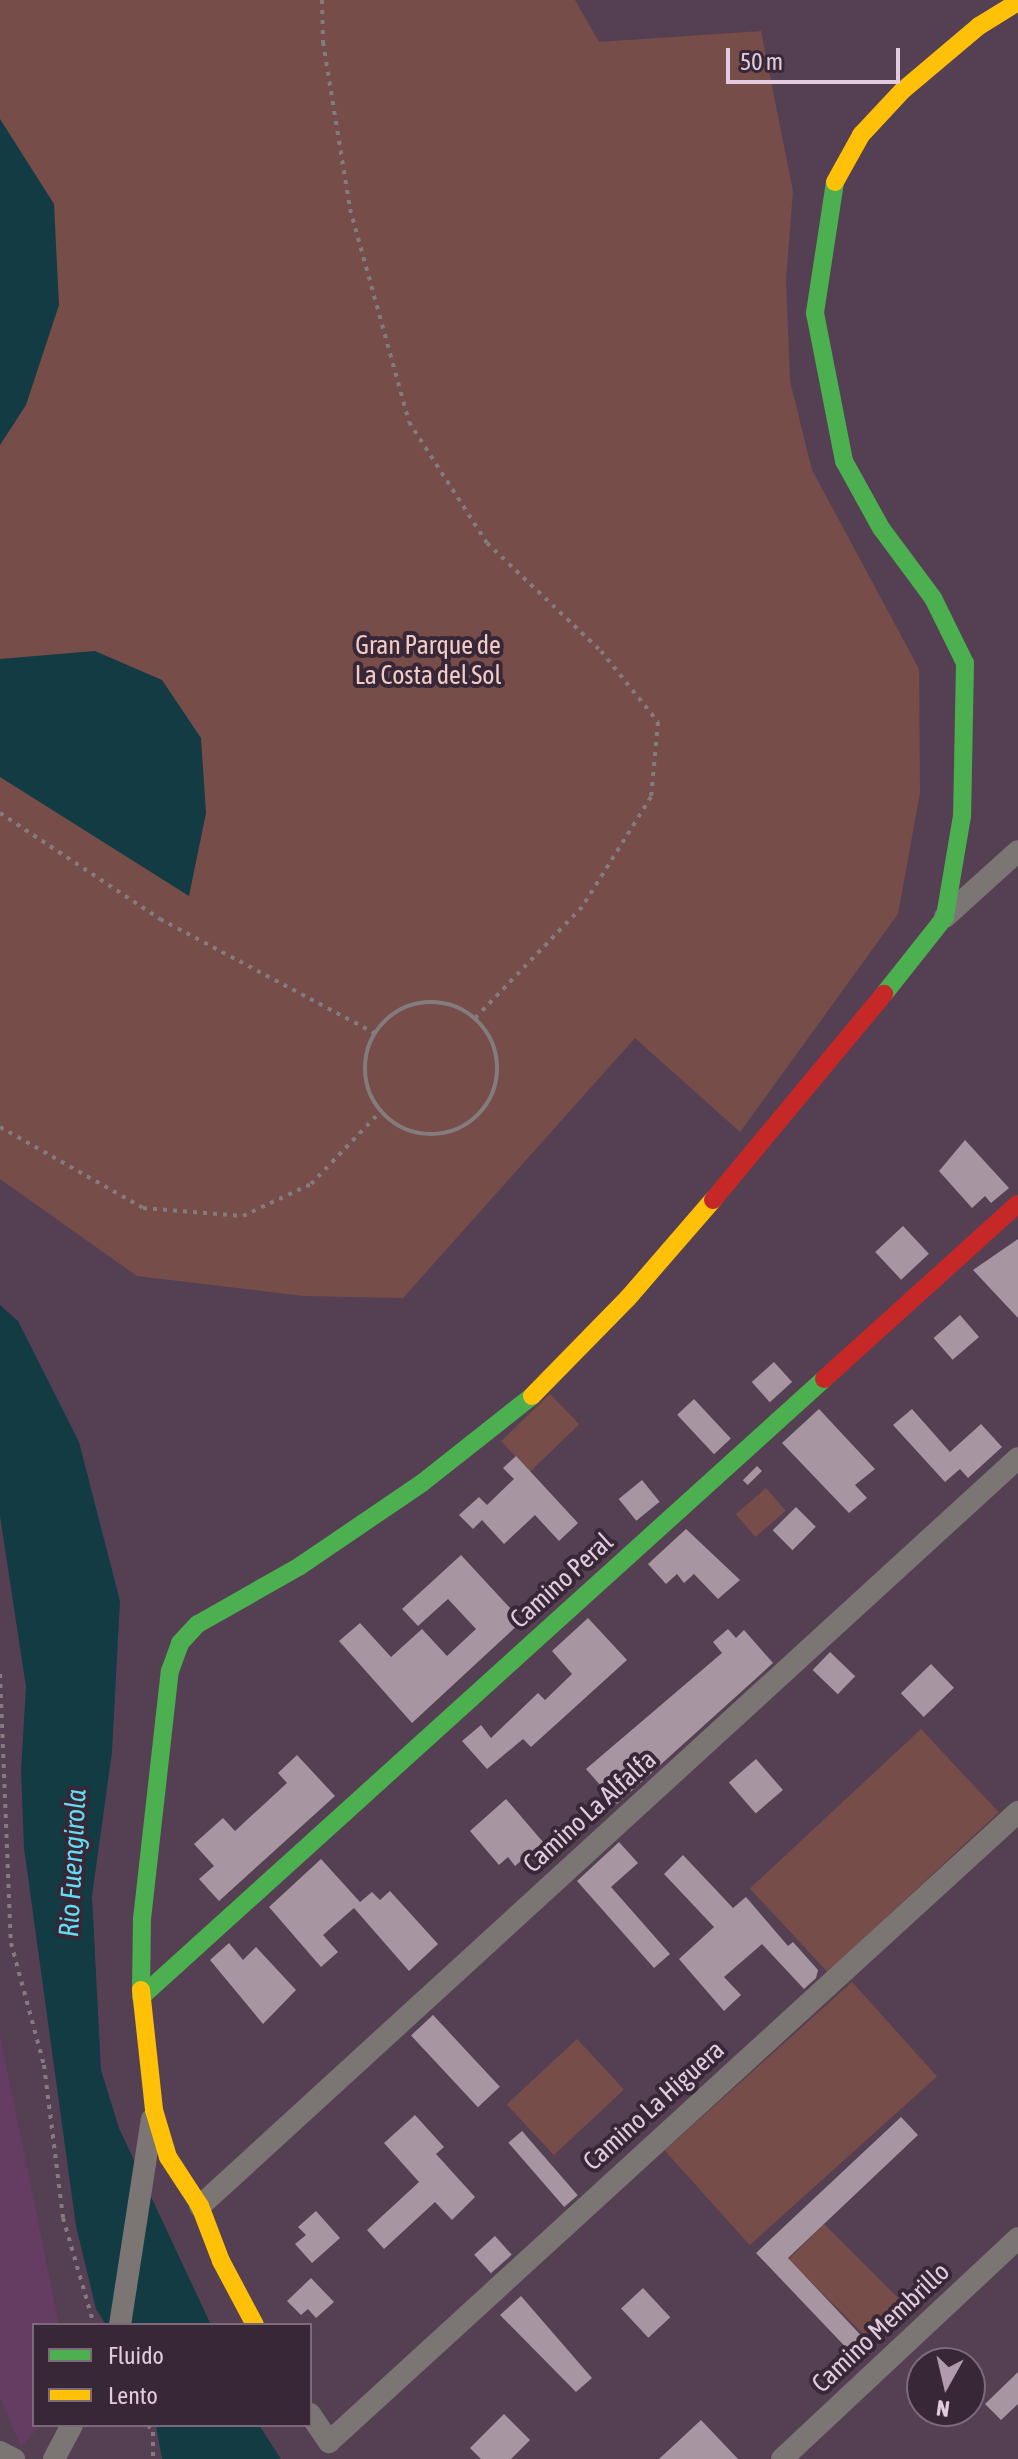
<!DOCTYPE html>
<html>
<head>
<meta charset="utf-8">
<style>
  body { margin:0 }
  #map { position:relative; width:1018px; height:2459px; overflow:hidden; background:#554053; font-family:"Asap Condensed",sans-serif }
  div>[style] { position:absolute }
  .built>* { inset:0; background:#653c62 }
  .green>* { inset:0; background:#774d49; transform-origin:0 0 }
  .water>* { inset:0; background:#133b43 }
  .building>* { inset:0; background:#a895a2; transform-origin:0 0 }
  .path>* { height:4px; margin-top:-2px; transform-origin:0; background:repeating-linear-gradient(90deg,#837b7d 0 4px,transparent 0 10px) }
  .path>.ring { margin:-2px; padding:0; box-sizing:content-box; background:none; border:4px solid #837b7d; border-radius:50% }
  .street>* { height:22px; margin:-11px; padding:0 11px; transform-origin:11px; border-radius:11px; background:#7b7573 }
  .fast>* { height:18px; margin:-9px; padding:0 9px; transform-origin:9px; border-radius:9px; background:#4caf50 }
  .slow>* { height:18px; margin:-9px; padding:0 9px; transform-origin:9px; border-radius:9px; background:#ffc107 }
  .jam>* { height:18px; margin:-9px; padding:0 9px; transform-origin:9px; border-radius:9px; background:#c62828 }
  span { translate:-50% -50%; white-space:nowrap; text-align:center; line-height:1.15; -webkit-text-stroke:8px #382737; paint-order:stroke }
  .park-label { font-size:26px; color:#f2ccc5 }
  .street-label { font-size:26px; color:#e2cbdf }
  .water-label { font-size:28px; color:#63ddf1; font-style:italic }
  .legend { position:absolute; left:32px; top:2323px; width:280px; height:104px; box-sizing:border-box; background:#382737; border:2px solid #7c697a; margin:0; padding:10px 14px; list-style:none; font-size:24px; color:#e2cbdf }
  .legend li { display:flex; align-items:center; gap:16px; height:40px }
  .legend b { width:40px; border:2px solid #7c697a }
  .north { position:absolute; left:906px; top:2347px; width:80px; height:80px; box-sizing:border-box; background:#382737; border:2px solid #7c697a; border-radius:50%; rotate:188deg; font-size:22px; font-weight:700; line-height:32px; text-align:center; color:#e2cbdf }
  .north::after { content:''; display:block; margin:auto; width:28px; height:36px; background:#b19aae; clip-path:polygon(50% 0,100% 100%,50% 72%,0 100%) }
  .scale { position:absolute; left:726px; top:48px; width:174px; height:36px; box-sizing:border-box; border:4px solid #e2cbdf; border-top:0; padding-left:10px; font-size:24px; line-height:28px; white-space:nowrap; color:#e2cbdf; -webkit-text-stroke:6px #382737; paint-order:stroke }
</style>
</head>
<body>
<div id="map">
  <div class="built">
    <i style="clip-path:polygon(0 2036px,59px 2325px,34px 2325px,34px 2425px,41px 2425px,21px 2447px,0 2397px)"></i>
  </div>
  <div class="green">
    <i style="clip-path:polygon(0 0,575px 0,599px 42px,761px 31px,793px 191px,786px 280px,790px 381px,812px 470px,919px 669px,920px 793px,898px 914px,740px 1132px,635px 1038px,403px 1298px,304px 1296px,137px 1276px,0 1179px)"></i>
    <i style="left:550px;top:1394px;width:42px;height:68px;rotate:46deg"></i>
    <i style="left:766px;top:1488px;width:30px;height:40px;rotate:49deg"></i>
    <i style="left:921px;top:1729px;width:114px;height:234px;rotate:47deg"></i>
    <i style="left:852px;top:1982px;width:127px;height:252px;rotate:48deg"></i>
    <i style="left:577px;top:2039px;width:69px;height:96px;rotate:47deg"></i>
    <i style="left:824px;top:2224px;width:120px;height:50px;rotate:45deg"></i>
  </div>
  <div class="water">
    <i style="clip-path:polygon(0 119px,54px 204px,59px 305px,26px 405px,0 445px)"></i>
    <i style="clip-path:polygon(95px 651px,162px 680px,201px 738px,206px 813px,189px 896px,0 777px,0 659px)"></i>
    <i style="clip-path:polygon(0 1305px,18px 1321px,79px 1442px,120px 1601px,112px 1752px,92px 1896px,101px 2070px,119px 2128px,211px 2325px,106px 2325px,96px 2309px,76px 2226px,24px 1848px,21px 1769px,26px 1687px,0 1516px)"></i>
    <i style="clip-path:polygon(156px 2425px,259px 2425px,281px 2459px,162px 2459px)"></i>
  </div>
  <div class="building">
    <i style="clip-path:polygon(965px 1140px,1009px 1188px,991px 1203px,985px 1196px,972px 1208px,939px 1171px)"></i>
    <i style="left:903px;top:1226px;width:38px;height:38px;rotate:47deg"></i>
    <i style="clip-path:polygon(1018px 1239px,1018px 1318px,973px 1270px)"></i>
    <i style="left:960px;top:1315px;width:29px;height:35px;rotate:49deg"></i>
    <i style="left:774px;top:1362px;width:27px;height:30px;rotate:48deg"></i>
    <i style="left:694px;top:1399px;width:54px;height:23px;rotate:47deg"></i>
    <i style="clip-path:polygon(819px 1409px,875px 1469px,855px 1485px,867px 1498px,849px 1513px,782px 1443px)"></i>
    <i style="clip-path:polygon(912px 1409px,950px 1452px,981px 1424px,1002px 1447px,968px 1478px,960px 1469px,945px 1482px,893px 1425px)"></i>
    <i style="clip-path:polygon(516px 1456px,578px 1523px,559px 1541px,535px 1515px,504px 1544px,482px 1520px,473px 1529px,459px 1515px,479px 1497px,487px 1505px,514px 1479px,503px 1468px)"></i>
    <i style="left:757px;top:1466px;width:7px;height:20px;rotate:45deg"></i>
    <i style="left:642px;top:1480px;width:28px;height:30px;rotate:51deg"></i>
    <i style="left:796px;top:1507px;width:28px;height:33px;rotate:45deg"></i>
    <i style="clip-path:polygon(686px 1529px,740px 1580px,718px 1599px,694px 1574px,684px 1583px,677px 1574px,666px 1584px,648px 1564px)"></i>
    <i style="clip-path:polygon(461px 1555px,522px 1621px,412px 1723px,339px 1641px,360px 1623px,391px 1657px,422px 1629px,447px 1656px,476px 1629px,448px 1599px,418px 1626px,402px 1609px)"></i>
    <i style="clip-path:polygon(588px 1618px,627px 1660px,531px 1747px,523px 1739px,487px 1769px,462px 1741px,481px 1725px,491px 1738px,538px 1693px,545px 1700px,572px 1674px,552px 1651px)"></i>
    <i style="clip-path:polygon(728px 1629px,736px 1638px,744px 1630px,773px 1663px,617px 1804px,586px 1769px,722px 1653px,713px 1642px)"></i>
    <i style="left:830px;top:1652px;width:35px;height:25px;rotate:44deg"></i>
    <i style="left:931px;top:1664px;width:33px;height:42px;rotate:46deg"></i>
    <i style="clip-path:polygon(297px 1755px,335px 1796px,219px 1901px,199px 1879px,214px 1866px,194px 1844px,223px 1818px,235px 1831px,287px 1783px,278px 1773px)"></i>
    <i style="left:756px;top:1759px;width:41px;height:36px;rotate:49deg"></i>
    <i style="clip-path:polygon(506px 1799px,543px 1842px,515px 1866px,508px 1857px,499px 1865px,470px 1831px)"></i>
    <i style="clip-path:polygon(619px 1842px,638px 1863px,611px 1887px,670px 1954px,654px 1968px,577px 1881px)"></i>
    <i style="clip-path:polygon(683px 1855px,733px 1908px,746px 1897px,788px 1946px,793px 1942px,818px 1970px,816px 1978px,804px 1989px,762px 1944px,724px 1977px,741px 1995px,724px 2011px,679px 1959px,714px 1927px,664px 1874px)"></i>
    <i style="clip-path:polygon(321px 1859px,360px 1902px,372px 1892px,380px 1900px,390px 1891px,438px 1944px,409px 1971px,354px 1908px,323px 1935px,338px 1952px,321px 1967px,269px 1907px)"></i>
    <i style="clip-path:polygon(229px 1943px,243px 1960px,256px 1947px,296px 1990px,263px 2024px,210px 1960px)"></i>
    <i style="left:433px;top:2015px;width:98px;height:30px;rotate:47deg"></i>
    <i style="clip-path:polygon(415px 2115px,444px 2147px,436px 2154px,475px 2197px,452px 2220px,435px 2202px,384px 2249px,367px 2230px,419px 2182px,384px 2143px)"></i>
    <i style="clip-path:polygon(901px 2117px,918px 2135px,788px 2258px,871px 2346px,857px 2359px,756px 2253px)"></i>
    <i style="left:522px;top:2131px;width:85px;height:18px;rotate:49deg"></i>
    <i style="clip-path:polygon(316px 2211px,340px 2238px,312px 2263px,295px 2244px,306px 2235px,298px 2227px)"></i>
    <i style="left:495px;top:2236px;width:25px;height:28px;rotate:48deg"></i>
    <i style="clip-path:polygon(311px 2278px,334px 2302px,316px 2318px,308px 2309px,301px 2315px,287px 2301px)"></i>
    <i style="left:643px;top:2288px;width:40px;height:30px;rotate:47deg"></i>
    <i style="clip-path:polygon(521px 2296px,592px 2378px,576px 2392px,500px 2315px)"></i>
    <i style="clip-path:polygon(1018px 2372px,1018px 2404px,1001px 2420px,985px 2404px)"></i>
    <i style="clip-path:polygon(504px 2414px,530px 2440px,511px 2459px,481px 2459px,470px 2448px)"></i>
    <i style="clip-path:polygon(701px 2420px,738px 2459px,659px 2459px)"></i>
  </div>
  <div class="path">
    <i style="left:322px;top:0;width:42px;rotate:88.6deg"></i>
    <i style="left:323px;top:42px;width:169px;rotate:80.8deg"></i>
    <i style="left:350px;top:209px;width:221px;rotate:74.5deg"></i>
    <i style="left:409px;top:422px;width:144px;rotate:57.2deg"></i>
    <i style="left:487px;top:543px;width:157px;rotate:43.5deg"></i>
    <i style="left:601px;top:651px;width:91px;rotate:51.2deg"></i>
    <i style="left:658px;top:722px;width:75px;rotate:95.3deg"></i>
    <i style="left:651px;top:797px;width:130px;rotate:122.1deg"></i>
    <i style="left:582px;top:907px;width:154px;rotate:133.9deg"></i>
    <i style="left:0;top:813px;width:192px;rotate:33.5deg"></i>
    <i style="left:160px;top:919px;width:242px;rotate:28deg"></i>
    <i class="ring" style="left:365px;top:1002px;width:128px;height:128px"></i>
    <i style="left:0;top:1127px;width:164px;rotate:29.5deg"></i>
    <i style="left:143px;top:1208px;width:100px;rotate:4.6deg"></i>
    <i style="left:243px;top:1216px;width:75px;rotate:-25.2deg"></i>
    <i style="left:311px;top:1184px;width:101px;rotate:-46.2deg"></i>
    <i style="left:0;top:1674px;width:269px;rotate:87.7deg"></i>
    <i style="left:11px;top:1943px;width:126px;rotate:74.9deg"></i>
    <i style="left:44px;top:2065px;width:154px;rotate:82.9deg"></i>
    <i style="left:63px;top:2218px;width:111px;rotate:73.8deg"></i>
    <i style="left:148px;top:2425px;width:9px;rotate:54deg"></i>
    <i style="left:153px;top:2432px;width:27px;rotate:90deg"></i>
  </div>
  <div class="street">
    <i style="left:945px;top:917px;width:98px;rotate:-42.1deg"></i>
    <i style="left:200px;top:2206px;width:1108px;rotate:-42.44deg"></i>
    <i style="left:120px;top:2325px;width:208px;rotate:-81.2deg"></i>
    <i style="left:310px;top:2414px;width:34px;rotate:56deg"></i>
    <i style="left:329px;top:2442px;width:934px;rotate:-42.44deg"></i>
    <i style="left:0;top:2452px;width:16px;rotate:27deg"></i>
    <i style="left:54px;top:2459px;width:38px;rotate:-62deg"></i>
    <i style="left:782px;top:2459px;width:323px;rotate:-43.1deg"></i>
  </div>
  <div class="fast">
    <i style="left:835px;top:182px;width:133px;rotate:98.7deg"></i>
    <i style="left:815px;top:313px;width:151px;rotate:78.9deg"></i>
    <i style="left:844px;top:461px;width:77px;rotate:61.1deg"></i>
    <i style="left:881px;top:528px;width:87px;rotate:53.4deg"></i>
    <i style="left:933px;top:598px;width:72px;rotate:63.8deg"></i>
    <i style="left:965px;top:663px;width:153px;rotate:91.1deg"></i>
    <i style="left:962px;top:816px;width:102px;rotate:99.6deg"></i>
    <i style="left:945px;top:917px;width:98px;rotate:128.4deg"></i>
    <i style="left:141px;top:1990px;width:71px;rotate:-89.2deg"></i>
    <i style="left:142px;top:1919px;width:250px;rotate:-83.6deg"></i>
    <i style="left:170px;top:1671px;width:30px;rotate:-70deg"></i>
    <i style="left:180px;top:1643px;width:26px;rotate:-47deg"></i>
    <i style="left:198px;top:1624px;width:117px;rotate:-29.6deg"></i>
    <i style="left:300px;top:1566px;width:148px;rotate:-34.2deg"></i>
    <i style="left:422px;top:1483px;width:140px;rotate:-38.3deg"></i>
    <i style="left:141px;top:1997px;width:921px;rotate:-42.14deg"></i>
  </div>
  <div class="slow">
    <i style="left:835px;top:182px;width:54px;rotate:-61deg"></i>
    <i style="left:861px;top:135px;width:60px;rotate:-47deg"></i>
    <i style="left:902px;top:91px;width:101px;rotate:-40.2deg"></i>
    <i style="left:979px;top:26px;width:46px;rotate:-31.6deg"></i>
    <i style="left:532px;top:1396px;width:137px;rotate:-45.6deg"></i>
    <i style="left:628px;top:1298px;width:130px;rotate:-49.1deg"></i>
    <i style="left:141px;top:1990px;width:121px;rotate:83.8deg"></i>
    <i style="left:154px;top:2110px;width:49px;rotate:73.4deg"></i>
    <i style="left:168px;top:2157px;width:59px;rotate:56.9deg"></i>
    <i style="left:200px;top:2206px;width:59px;rotate:69.1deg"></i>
    <i style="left:221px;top:2261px;width:72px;rotate:62deg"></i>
  </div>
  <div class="jam">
    <i style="left:713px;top:1200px;width:268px;rotate:-50.3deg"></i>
    <i style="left:824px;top:1379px;width:261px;rotate:-42.1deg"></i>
  </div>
  <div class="park-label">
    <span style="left:428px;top:661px">Gran Parque de<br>La Costa del Sol</span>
  </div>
  <div class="street-label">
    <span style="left:562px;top:1581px;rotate:-42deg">Camino Peral</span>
    <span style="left:590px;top:1812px;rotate:-42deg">Camino La Alfalfa</span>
    <span style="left:654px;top:2106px;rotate:-42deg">Camino La Higuera</span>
    <span style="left:881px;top:2328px;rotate:-43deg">Camino Membrillo</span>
  </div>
  <div class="water-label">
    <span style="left:72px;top:1863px;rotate:-87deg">Rio Fuengirola</span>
  </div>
  <ul class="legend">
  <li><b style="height:10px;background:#4caf50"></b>Fluido</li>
  <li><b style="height:10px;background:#ffc107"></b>Lento</li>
  </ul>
  <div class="north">N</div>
  <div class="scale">50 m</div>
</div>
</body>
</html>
